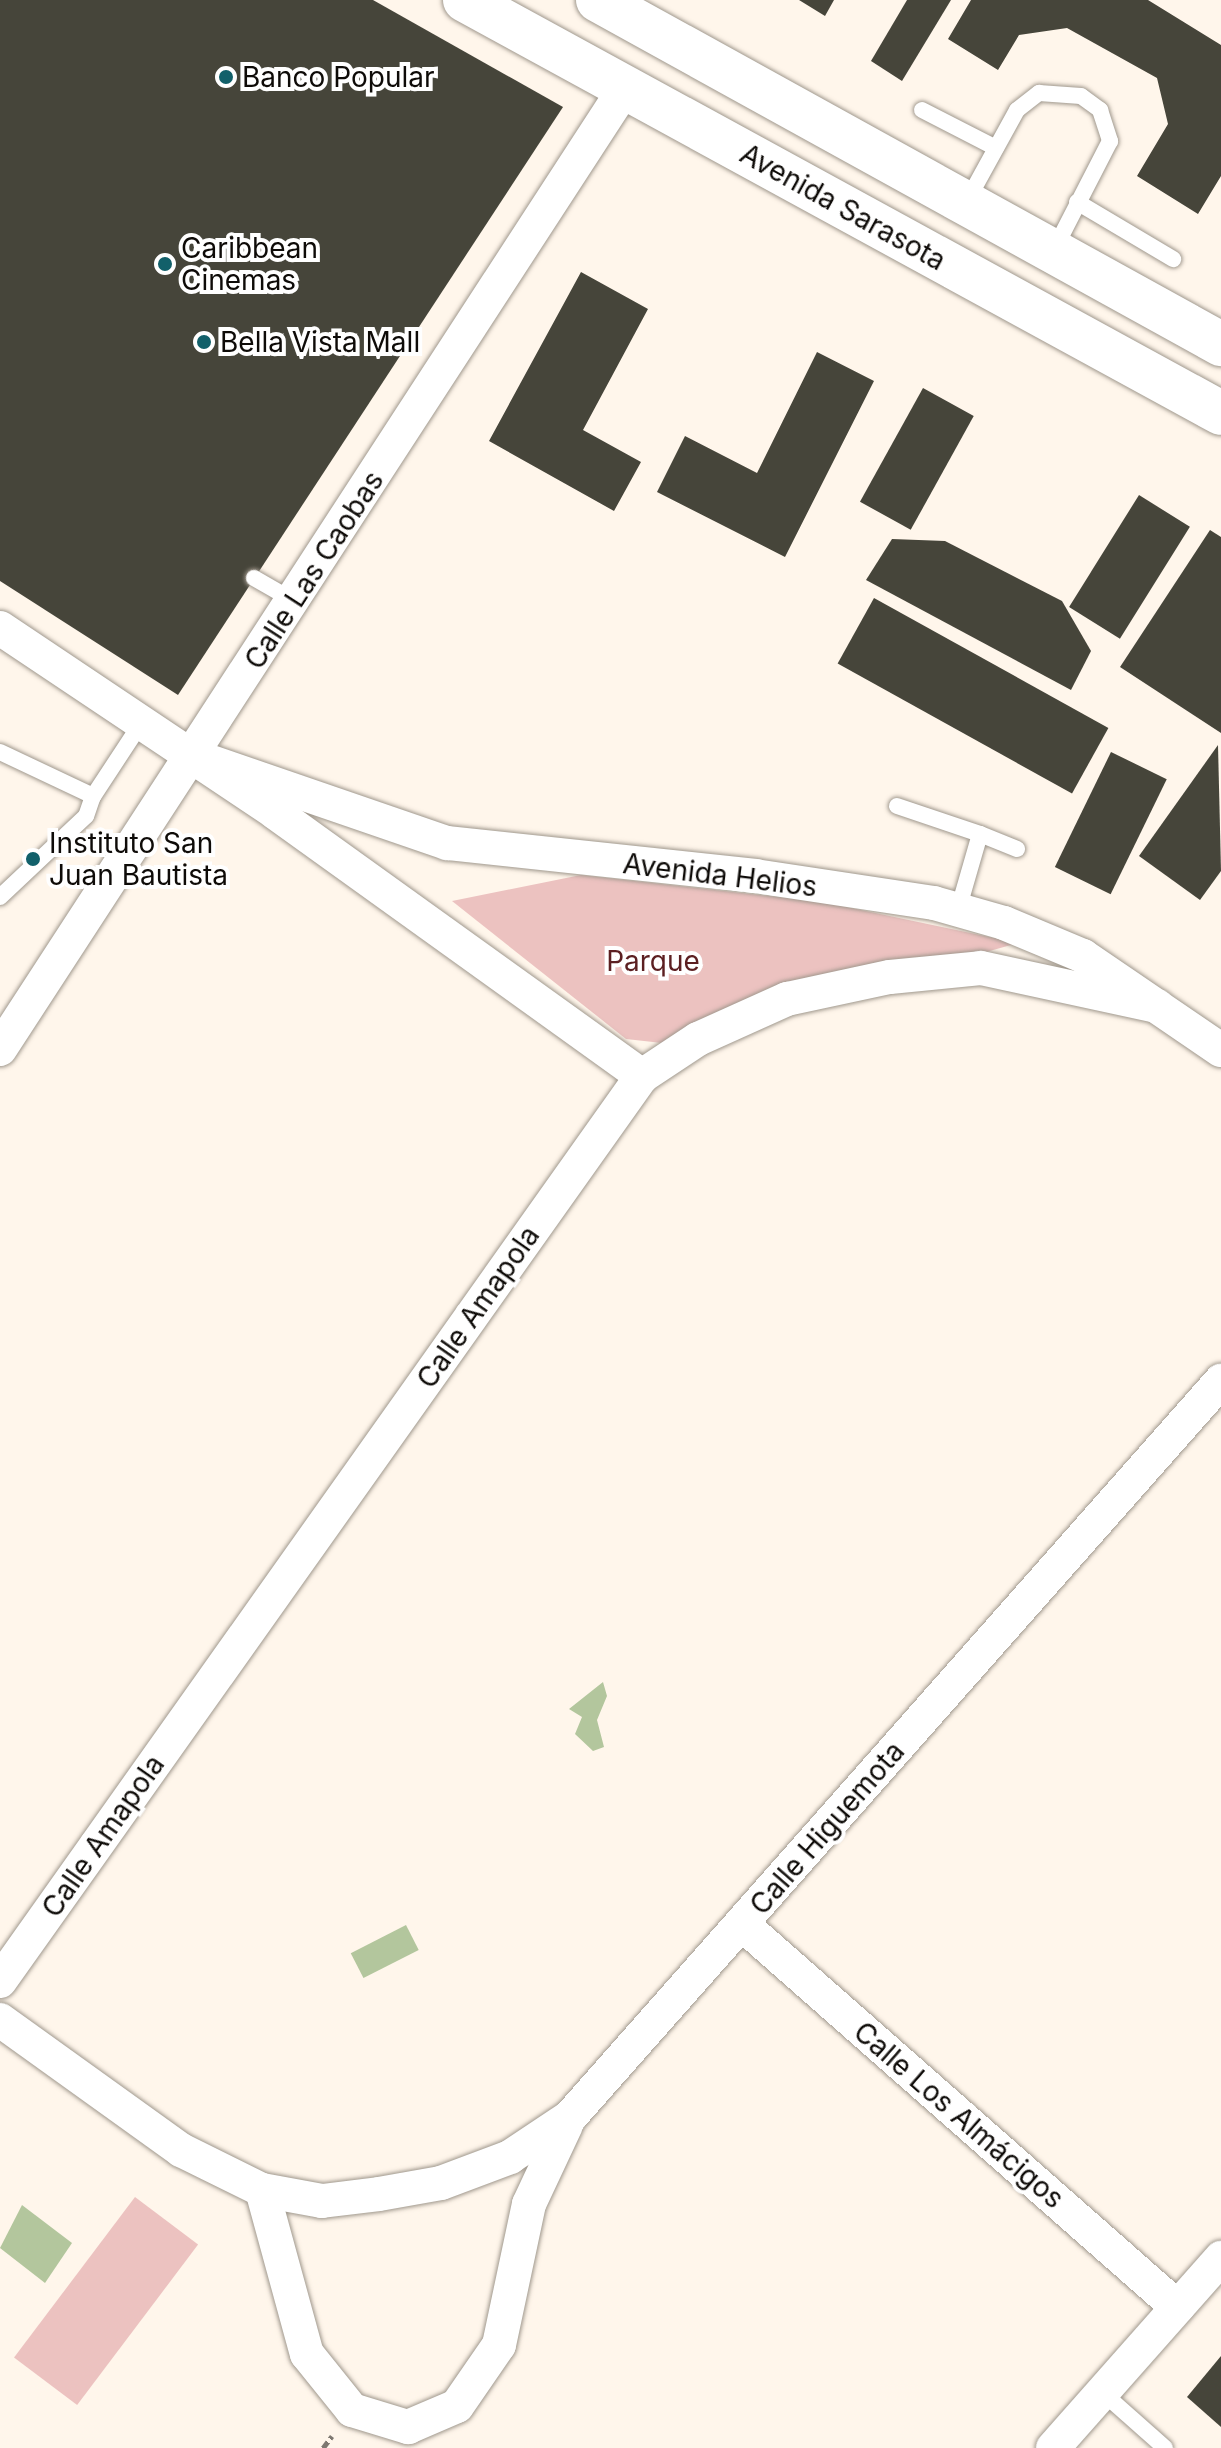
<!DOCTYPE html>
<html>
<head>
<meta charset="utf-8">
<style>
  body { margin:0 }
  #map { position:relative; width:1221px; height:2448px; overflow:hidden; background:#fff6eb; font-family:Inter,sans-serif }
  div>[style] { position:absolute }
  .green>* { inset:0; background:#ecc2c0; transform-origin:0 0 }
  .water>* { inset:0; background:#b3c69d; transform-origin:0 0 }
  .building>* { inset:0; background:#46453a; transform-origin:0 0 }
  .path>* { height:5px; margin-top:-2.5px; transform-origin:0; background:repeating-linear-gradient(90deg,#7e7871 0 8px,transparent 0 12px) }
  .roads { filter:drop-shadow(0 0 2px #a0988d) drop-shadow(0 0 2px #a0988d) }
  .lane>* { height:16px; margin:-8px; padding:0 8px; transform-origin:8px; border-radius:8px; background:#fff }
  .street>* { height:34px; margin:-17px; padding:0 17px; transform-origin:17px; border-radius:17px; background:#fff }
  .secondary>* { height:44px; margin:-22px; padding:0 22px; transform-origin:22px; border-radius:22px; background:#fff }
  .dots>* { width:22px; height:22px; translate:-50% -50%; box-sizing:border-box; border:4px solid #fff; border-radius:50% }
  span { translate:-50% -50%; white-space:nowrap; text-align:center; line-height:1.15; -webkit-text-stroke:8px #fff; paint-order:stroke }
  .poi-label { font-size:28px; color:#0e0b08 }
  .left { translate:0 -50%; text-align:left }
  .street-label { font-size:28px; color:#0e0b08 }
  .park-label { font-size:28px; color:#5c1f21 }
</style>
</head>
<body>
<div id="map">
  <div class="green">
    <i style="clip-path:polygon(581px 875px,823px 902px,1018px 943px,662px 1043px,626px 1039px,452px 901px)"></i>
    <i style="left:135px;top:2197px;width:79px;height:201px;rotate:37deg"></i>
  </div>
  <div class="water">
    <i style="clip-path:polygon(603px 1682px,607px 1696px,597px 1720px,604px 1747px,593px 1751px,575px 1734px,582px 1717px,569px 1709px)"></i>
    <i style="left:406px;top:1925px;width:28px;height:62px;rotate:63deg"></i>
    <i style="clip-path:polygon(22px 2205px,72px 2243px,45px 2283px,0 2248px)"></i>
  </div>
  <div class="building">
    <i style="clip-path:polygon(0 0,373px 0,563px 107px,178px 695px,0 581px)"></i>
    <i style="clip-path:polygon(799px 0,834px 0,825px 16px)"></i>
    <i style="clip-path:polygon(907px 0,951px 0,902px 81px,871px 61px)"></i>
    <i style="clip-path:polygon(971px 0,1148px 0,1221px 45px,1221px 176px,1198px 214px,1137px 176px,1168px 124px,1157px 78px,1067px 28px,1019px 35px,998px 70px,948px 39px)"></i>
    <i style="clip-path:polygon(581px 272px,648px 309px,583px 430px,641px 462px,614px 511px,489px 441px)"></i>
    <i style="clip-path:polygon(817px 352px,874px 381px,785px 557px,657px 492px,685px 436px,757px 473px)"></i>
    <i style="left:923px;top:388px;width:58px;height:130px;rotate:29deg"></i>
    <i style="left:1139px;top:495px;width:60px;height:132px;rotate:32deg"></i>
    <i style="clip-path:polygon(1210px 530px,1221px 537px,1221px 733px,1120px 667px)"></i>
    <i style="clip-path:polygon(892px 539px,945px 541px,1062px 601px,1091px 651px,1071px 690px,866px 580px)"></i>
    <i style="left:874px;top:598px;width:268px;height:75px;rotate:29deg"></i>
    <i style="clip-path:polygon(1218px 745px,1221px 871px,1200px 900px,1139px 856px)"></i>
    <i style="left:1111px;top:752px;width:62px;height:128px;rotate:26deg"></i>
    <i style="clip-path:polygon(1221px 2356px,1221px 2427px,1187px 2397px)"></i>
  </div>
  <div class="path">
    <i style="left:323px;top:2448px;width:15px;rotate:-53deg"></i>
  </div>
  <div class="roads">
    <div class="lane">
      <i style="left:922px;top:110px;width:83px;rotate:27.2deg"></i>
      <i style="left:967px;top:201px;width:104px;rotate:-61.2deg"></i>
      <i style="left:1017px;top:110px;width:28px;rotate:-38deg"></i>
      <i style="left:1039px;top:93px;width:42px;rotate:4.1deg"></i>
      <i style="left:1081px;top:96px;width:24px;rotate:36deg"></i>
      <i style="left:1100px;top:110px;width:33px;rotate:72deg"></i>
      <i style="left:1110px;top:141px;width:120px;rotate:117.2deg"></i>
      <i style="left:1077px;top:202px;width:112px;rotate:30.7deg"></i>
      <i style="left:254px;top:578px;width:46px;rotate:29.9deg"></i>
      <i style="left:0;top:752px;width:103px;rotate:25.3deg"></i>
      <i style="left:93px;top:796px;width:21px;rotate:109deg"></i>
      <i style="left:86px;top:816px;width:118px;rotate:136.7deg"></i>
      <i style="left:92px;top:798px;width:91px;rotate:-56.7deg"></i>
      <i style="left:897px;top:806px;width:88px;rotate:18.6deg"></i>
      <i style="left:980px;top:834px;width:79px;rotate:106.1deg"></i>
      <i style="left:980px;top:834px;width:40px;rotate:22deg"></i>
      <i style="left:1102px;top:2392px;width:84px;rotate:41.6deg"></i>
    </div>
    <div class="street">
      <i style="left:0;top:628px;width:332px;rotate:33.8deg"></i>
      <i style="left:276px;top:813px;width:451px;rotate:35.7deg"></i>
      <i style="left:194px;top:756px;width:268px;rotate:19deg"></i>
      <i style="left:447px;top:843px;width:310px;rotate:6.1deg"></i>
      <i style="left:755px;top:876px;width:181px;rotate:8.6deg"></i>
      <i style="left:934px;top:903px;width:73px;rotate:15.9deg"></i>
      <i style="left:1004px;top:923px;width:86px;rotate:22.7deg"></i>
      <i style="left:1083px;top:956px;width:167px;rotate:34.3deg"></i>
      <i style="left:0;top:1049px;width:1146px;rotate:-56.96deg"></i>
      <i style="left:742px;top:1924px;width:580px;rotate:41.36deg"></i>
      <i style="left:0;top:1981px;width:1110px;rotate:-54.65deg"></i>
      <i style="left:642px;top:1076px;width:67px;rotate:-33.5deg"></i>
      <i style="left:698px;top:1039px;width:98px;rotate:-24.2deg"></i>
      <i style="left:787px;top:999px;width:105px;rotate:-12.1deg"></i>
      <i style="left:890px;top:977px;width:91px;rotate:-5.6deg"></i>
      <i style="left:981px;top:968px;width:180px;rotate:12.2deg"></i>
      <i style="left:0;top:2020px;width:223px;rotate:35.7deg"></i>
      <i style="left:181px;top:2150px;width:90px;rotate:26.3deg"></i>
      <i style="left:262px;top:2190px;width:61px;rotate:10.4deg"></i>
      <i style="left:322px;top:2201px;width:57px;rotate:-7deg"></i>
      <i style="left:379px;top:2194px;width:63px;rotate:-10.1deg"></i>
      <i style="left:441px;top:2183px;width:74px;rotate:-20.6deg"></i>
      <i style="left:510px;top:2157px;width:72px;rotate:-33.7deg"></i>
      <i style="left:570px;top:2117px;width:983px;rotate:-48.51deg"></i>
      <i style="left:262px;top:2190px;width:170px;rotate:74.7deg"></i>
      <i style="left:307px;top:2354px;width:72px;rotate:51.2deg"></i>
      <i style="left:352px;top:2410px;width:59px;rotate:16.9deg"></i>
      <i style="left:408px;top:2427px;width:53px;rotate:-23.2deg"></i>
      <i style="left:457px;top:2406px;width:74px;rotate:-55.5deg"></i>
      <i style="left:499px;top:2345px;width:144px;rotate:-78deg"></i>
      <i style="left:529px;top:2204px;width:87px;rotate:-64.9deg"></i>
      <i style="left:1053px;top:2448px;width:254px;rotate:-48.5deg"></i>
    </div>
    <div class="secondary">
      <i style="left:465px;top:0;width:861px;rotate:28.65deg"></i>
      <i style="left:598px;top:0;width:712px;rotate:28.91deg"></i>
    </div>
  </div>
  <div class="dots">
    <i style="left:226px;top:77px;background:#12606a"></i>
    <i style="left:165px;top:264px;background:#12606a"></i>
    <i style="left:204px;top:342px;background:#12606a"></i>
    <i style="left:33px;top:859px;background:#12606a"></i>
  </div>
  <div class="poi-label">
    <span class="left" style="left:242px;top:77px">Banco Popular</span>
    <span class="left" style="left:181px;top:264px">Caribbean<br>Cinemas</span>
    <span class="left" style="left:220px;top:342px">Bella Vista Mall</span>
    <span class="left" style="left:49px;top:859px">Instituto San<br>Juan Bautista</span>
  </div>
  <div class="street-label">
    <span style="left:843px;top:207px;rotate:29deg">Avenida Sarasota</span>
    <span style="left:314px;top:570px;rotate:-57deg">Calle Las Caobas</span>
    <span style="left:720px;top:875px;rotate:7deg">Avenida Helios</span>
    <span style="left:478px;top:1307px;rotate:-55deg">Calle Amapola</span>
    <span style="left:827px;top:1828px;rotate:-49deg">Calle Higuemota</span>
    <span style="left:103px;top:1836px;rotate:-55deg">Calle Amapola</span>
    <span style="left:959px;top:2115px;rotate:41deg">Calle Los Almácigos</span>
  </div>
  <div class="park-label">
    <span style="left:653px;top:961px">Parque</span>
  </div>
</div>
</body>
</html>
